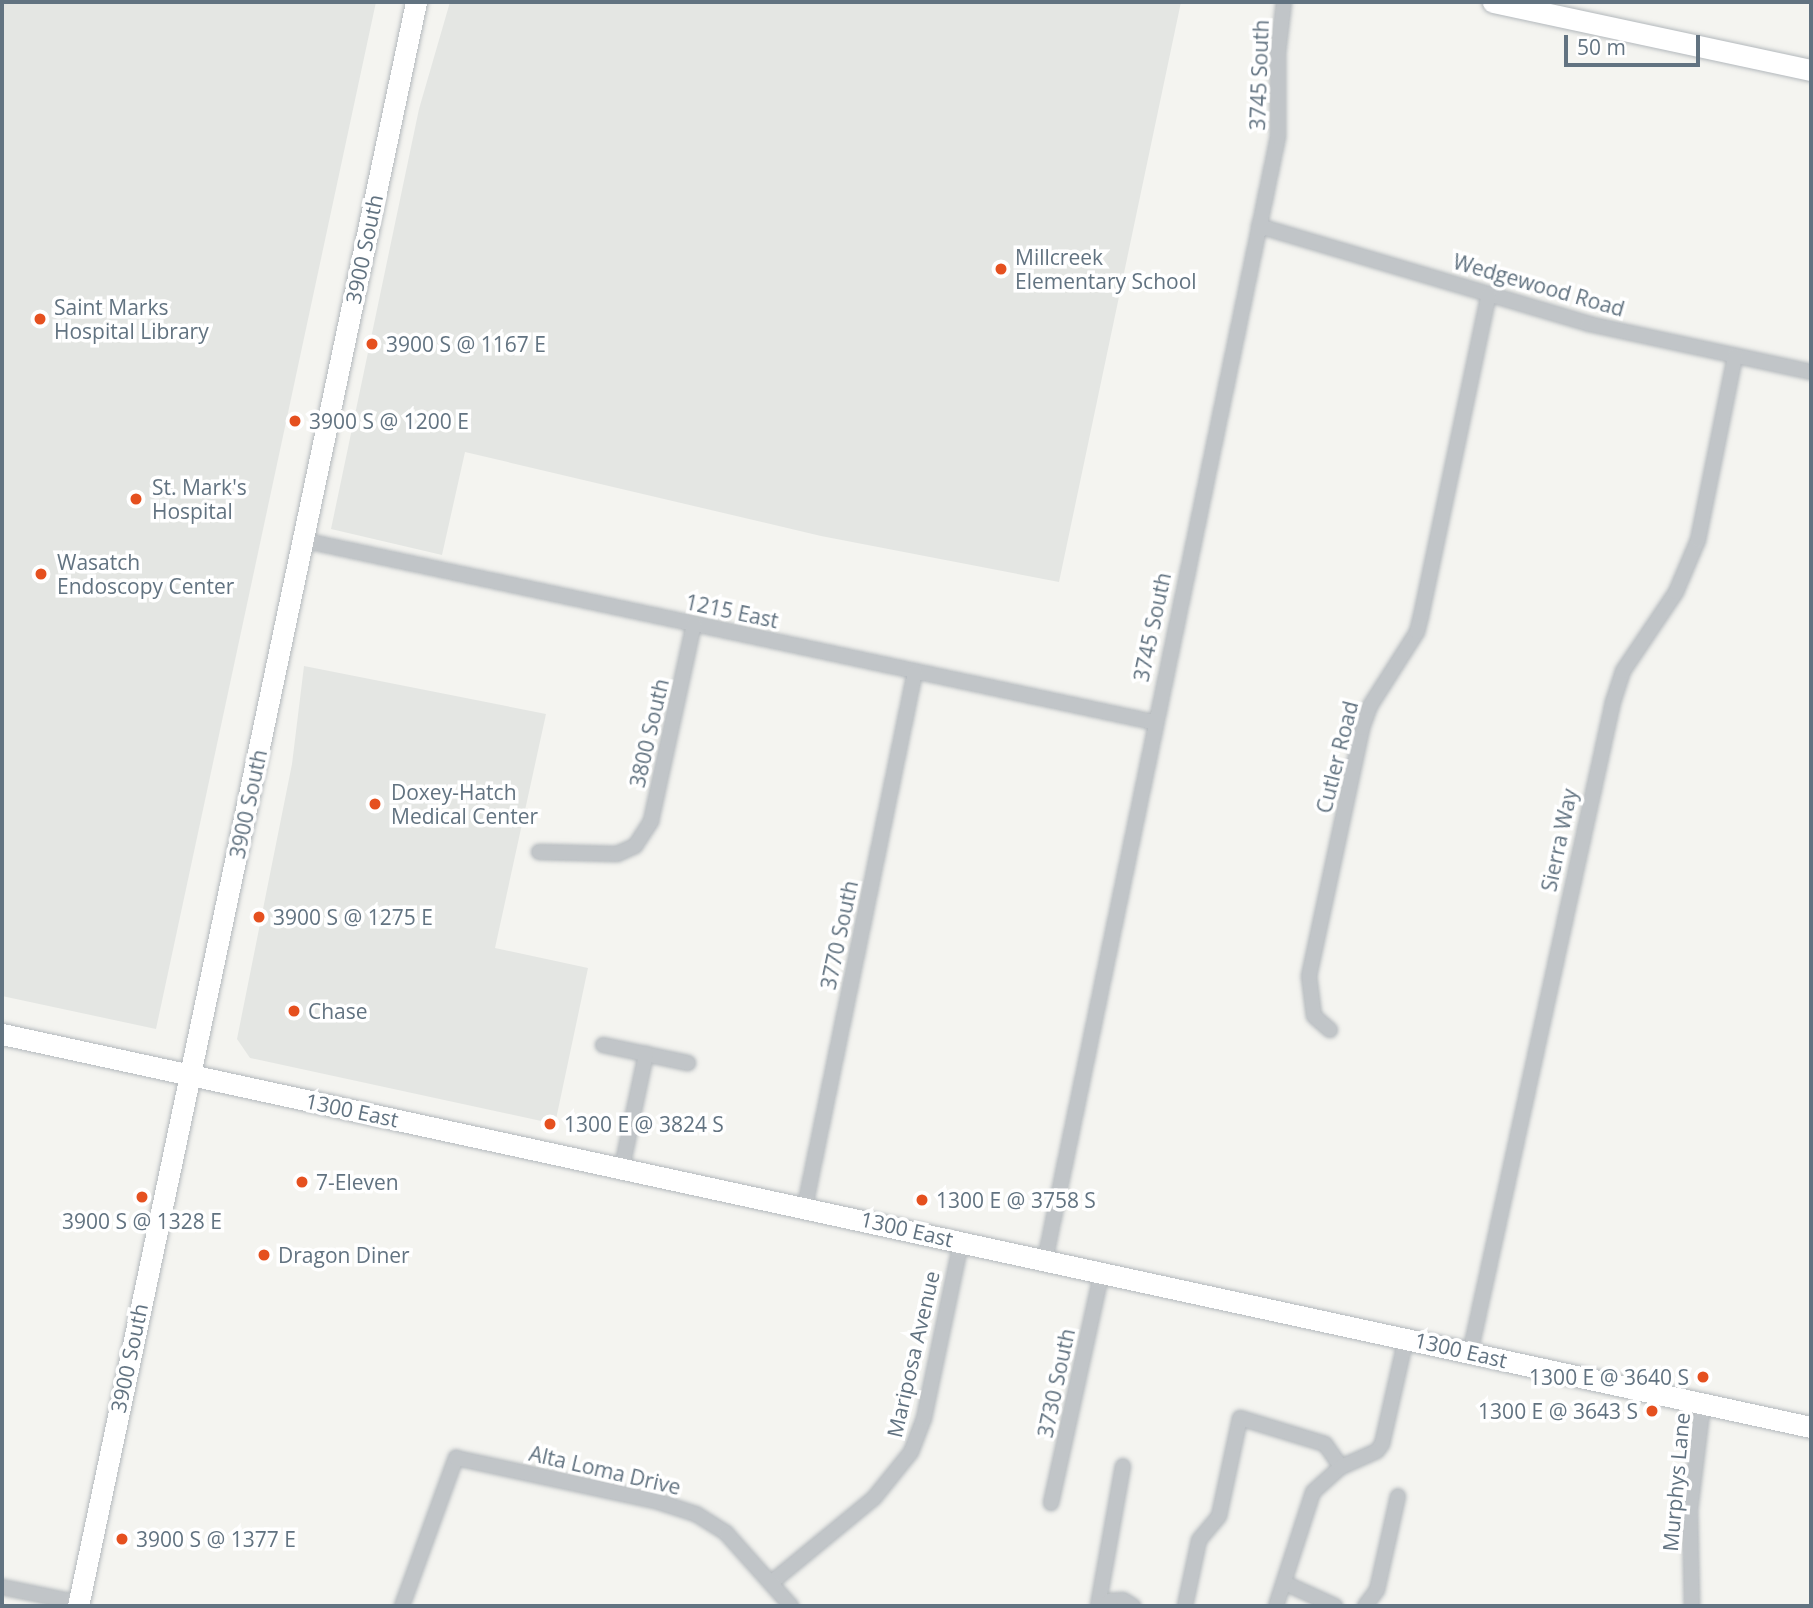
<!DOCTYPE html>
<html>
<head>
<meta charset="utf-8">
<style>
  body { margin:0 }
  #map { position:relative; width:1813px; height:1608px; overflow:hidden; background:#f4f4f0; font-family:"Open Sans",sans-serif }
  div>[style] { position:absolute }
  .built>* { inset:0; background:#e4e6e3 }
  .roads { filter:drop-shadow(0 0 2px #b3b8bc) drop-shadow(0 0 2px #b3b8bc) }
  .street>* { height:14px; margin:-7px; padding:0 7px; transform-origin:7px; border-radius:7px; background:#c1c5c8 }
  .secondary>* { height:21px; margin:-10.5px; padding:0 10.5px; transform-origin:10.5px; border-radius:10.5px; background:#fff }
  .dots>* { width:19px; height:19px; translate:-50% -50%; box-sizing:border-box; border:4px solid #fff; border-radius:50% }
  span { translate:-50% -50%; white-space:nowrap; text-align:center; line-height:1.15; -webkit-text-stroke:7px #fff; paint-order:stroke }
  .street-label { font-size:21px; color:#627381 }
  .poi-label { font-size:21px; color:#627381 }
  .left { translate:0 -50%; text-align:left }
  .right { translate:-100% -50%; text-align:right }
  .frame { position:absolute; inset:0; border:4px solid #627381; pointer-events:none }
  .scale { position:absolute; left:1564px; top:35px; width:136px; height:32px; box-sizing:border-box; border:4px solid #627381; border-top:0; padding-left:9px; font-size:21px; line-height:24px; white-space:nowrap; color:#627381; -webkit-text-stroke:5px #fff; paint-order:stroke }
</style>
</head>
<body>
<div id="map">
  <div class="built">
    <i style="clip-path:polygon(2px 2px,376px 2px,156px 1029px,2px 996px)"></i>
    <i style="clip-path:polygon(450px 2px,1181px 2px,1059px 582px,821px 536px,465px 452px,442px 555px,331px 529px,419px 109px)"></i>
    <i style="clip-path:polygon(304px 666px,546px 714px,495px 948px,588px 968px,555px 1124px,250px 1058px,237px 1039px,292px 764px)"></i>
  </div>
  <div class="roads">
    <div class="street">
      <i style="left:1259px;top:226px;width:344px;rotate:16.5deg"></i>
      <i style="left:1589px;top:324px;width:227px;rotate:12.2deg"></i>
      <i style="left:302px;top:540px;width:870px;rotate:12.07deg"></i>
      <i style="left:539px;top:852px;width:78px;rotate:1.5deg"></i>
      <i style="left:617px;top:854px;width:20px;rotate:-24deg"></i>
      <i style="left:635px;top:846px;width:30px;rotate:-57deg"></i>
      <i style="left:651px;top:821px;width:202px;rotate:-77.7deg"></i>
      <i style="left:1330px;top:1030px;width:21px;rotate:-139deg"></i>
      <i style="left:1314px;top:1016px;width:40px;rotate:-97.1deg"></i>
      <i style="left:1309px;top:976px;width:254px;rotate:-77.9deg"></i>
      <i style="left:1362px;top:728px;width:23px;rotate:-70deg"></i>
      <i style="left:1370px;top:706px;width:88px;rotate:-57.6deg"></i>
      <i style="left:1417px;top:632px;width:16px;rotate:-76deg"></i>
      <i style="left:1421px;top:616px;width:329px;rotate:-78.1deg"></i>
      <i style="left:603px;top:1045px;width:87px;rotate:12deg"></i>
      <i style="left:622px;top:1167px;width:116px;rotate:-78deg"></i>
      <i style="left:805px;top:1206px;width:545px;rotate:-78.36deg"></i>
      <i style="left:1045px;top:1260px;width:1147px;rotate:-78.28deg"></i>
      <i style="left:1278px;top:137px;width:84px;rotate:-90deg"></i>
      <i style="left:1278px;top:53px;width:51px;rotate:-83.3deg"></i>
      <i style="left:1470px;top:1353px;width:667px;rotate:-77.61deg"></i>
      <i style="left:1613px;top:702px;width:33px;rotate:-72deg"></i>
      <i style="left:1623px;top:671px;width:95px;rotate:-56.1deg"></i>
      <i style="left:1676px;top:592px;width:56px;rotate:-67.1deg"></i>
      <i style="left:1698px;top:540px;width:188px;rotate:-78.6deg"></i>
      <i style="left:1051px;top:1503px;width:237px;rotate:-77.6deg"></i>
      <i style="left:772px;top:1582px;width:132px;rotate:-39.5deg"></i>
      <i style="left:874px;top:1498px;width:59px;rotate:-51.2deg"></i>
      <i style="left:911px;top:1452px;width:36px;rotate:-69deg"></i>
      <i style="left:924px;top:1418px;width:180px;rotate:-78.1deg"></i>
      <i style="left:1287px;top:1584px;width:53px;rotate:24.6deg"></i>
      <i style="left:2px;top:1587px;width:79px;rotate:11.7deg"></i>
      <i style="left:402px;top:1606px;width:158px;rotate:-70deg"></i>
      <i style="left:456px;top:1458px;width:208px;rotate:12.2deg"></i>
      <i style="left:659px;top:1502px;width:39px;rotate:18deg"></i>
      <i style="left:696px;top:1514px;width:36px;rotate:32deg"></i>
      <i style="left:726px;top:1533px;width:98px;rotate:48.3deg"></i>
      <i style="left:1098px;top:1606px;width:142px;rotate:-79.9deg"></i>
      <i style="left:1106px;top:1606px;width:6px;rotate:-59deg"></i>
      <i style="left:1109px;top:1601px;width:14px;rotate:-4deg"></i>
      <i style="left:1123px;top:1600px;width:12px;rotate:31deg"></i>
      <i style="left:1185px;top:1606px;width:67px;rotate:-78deg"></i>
      <i style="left:1199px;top:1540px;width:31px;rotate:-50deg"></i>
      <i style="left:1219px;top:1516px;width:100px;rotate:-77.9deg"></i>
      <i style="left:1240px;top:1418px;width:89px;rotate:17deg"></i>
      <i style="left:1325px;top:1444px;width:28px;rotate:55deg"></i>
      <i style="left:1276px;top:1606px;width:120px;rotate:-72deg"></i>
      <i style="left:1313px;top:1492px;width:38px;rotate:-42deg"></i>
      <i style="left:1341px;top:1467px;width:39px;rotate:-24deg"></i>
      <i style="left:1377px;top:1451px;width:9px;rotate:-54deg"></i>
      <i style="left:1382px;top:1444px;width:109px;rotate:-77.2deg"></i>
      <i style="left:1365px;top:1606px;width:20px;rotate:-53deg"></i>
      <i style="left:1377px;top:1590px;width:96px;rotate:-77.4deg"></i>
      <i style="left:1692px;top:1606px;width:96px;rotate:-91.2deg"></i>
      <i style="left:1690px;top:1510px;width:107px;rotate:-83deg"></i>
    </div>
    <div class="secondary">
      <i style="left:1493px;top:2px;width:325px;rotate:12.1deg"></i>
      <i style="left:2px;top:1034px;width:1851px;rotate:12.26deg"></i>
      <i style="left:78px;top:1606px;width:1639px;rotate:-78.1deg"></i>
    </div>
  </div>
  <div class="dots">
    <i style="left:1001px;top:269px;background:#e5501f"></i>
    <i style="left:40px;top:319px;background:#e5501f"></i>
    <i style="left:372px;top:344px;background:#e5501f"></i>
    <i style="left:295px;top:421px;background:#e5501f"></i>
    <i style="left:136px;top:499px;background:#e5501f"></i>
    <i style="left:41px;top:574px;background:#e5501f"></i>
    <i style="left:375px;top:804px;background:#e5501f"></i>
    <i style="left:259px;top:917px;background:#e5501f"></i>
    <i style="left:294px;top:1011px;background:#e5501f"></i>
    <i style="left:550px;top:1124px;background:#e5501f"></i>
    <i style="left:302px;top:1182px;background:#e5501f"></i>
    <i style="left:142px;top:1197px;background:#e5501f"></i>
    <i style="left:922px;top:1200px;background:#e5501f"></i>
    <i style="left:264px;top:1255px;background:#e5501f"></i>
    <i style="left:1703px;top:1377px;background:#e5501f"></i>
    <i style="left:1652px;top:1411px;background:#e5501f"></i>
    <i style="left:122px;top:1539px;background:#e5501f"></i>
  </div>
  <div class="street-label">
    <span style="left:1259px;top:75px;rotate:-88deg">3745 South</span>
    <span style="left:364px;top:249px;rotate:-78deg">3900 South</span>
    <span style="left:1539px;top:285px;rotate:16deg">Wedgewood Road</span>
    <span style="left:732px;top:611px;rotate:12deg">1215 East</span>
    <span style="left:1152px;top:627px;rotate:-78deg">3745 South</span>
    <span style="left:649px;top:733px;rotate:-77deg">3800 South</span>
    <span style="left:1337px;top:757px;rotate:-76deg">Cutler Road</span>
    <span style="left:248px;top:804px;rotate:-78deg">3900 South</span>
    <span style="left:1559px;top:840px;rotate:-78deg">Sierra Way</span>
    <span style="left:839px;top:935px;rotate:-78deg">3770 South</span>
    <span style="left:352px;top:1110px;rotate:12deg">1300 East</span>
    <span style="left:907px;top:1229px;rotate:13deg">1300 East</span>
    <span style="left:1461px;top:1350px;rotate:13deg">1300 East</span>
    <span style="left:913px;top:1354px;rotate:-77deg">Mariposa Avenue</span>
    <span style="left:129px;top:1358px;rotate:-78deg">3900 South</span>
    <span style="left:1056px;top:1383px;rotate:-78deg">3730 South</span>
    <span style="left:605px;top:1470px;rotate:13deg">Alta Loma Drive</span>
    <span style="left:1676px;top:1482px;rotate:-85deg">Murphys Lane</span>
  </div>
  <div class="poi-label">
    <span class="left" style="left:1015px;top:269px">Millcreek<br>Elementary School</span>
    <span class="left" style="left:54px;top:319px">Saint Marks<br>Hospital Library</span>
    <span class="left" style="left:386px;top:344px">3900 S @ 1167 E</span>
    <span class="left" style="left:309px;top:421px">3900 S @ 1200 E</span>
    <span class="left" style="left:152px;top:499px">St. Mark's<br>Hospital</span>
    <span class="left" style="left:57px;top:574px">Wasatch<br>Endoscopy Center</span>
    <span class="left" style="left:391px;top:804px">Doxey-Hatch<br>Medical Center</span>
    <span class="left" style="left:273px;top:917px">3900 S @ 1275 E</span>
    <span class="left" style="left:308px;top:1011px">Chase</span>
    <span class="left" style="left:564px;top:1124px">1300 E @ 3824 S</span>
    <span class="left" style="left:316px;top:1182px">7-Eleven</span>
    <span class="left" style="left:936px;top:1200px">1300 E @ 3758 S</span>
    <span style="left:142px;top:1221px">3900 S @ 1328 E</span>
    <span class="left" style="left:278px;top:1255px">Dragon Diner</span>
    <span class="right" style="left:1689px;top:1377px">1300 E @ 3640 S</span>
    <span class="right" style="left:1638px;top:1411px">1300 E @ 3643 S</span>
    <span class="left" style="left:136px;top:1539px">3900 S @ 1377 E</span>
  </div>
  <div class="frame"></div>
  <div class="scale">50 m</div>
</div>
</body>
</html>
